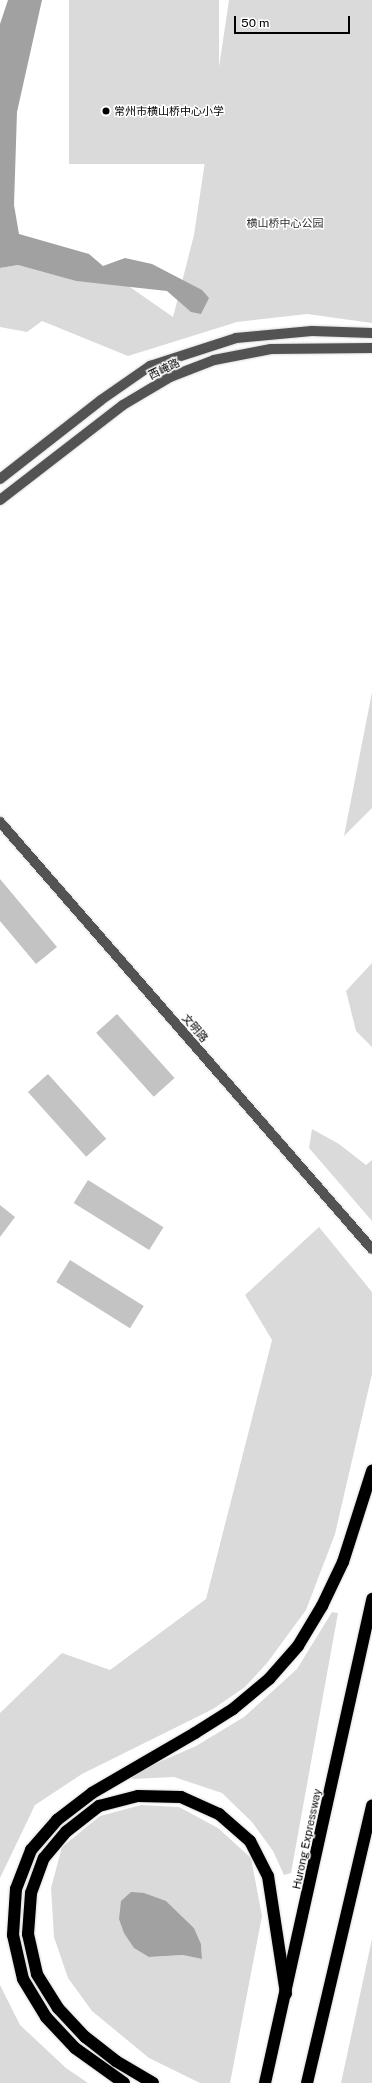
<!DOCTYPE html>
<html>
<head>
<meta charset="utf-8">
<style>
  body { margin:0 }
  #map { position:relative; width:372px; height:2083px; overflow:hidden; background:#fff; font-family:"Public Sans","Noto Sans SC",sans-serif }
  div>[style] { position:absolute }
  .green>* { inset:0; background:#dadada; transform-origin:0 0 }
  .water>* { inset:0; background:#a1a1a1 }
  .building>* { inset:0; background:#c3c3c3; transform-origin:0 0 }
  .roads { filter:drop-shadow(0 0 1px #dbdbdb) drop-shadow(0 0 1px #dbdbdb) }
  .minor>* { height:10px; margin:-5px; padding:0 5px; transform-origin:5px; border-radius:5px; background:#535353 }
  .highway>* { height:12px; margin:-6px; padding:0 6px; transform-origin:6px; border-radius:6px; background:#000 }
  .dots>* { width:11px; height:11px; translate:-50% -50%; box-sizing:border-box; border:2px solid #fff; border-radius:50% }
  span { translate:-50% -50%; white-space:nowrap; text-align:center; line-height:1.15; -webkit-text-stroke:3px #fff; paint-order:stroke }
  .poi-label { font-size:11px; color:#000 }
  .left { translate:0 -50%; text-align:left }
  .park-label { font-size:11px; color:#313131 }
  .street-label { font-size:11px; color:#000 }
  .scale { position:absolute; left:234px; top:16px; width:116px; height:18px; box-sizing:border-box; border:2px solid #000; border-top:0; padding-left:5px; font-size:12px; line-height:14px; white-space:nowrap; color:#000; -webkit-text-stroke:3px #fff; paint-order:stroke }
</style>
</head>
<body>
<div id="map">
  <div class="green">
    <i style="left:69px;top:0;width:150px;height:164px"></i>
    <i style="clip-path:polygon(229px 0,372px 0,372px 323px,307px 314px,237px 322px,128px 356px,42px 321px,27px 332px,0 327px,0 268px,18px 265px,76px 281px,127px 285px,173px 317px,194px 235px)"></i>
    <i style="clip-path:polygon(372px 692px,372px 808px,344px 836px)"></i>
    <i style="clip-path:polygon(372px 963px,372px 1047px,356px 1031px,346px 991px)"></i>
    <i style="clip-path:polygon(312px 1129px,339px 1144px,366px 1165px,372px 1160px,372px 1221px,309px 1148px)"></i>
    <i style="clip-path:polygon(319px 1227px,372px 1292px,372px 1374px,335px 1534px,306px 1610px,267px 1663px,245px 1687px,213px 1709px,82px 1774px,35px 1805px,0 1878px,0 1713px,62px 1653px,110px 1670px,206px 1599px,272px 1340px,245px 1295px)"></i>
    <i style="clip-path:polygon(332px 1612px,338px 1613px,291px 1873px,284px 1875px,273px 1851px,252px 1822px,222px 1793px,174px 1777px,132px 1779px,132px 1774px,196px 1746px,244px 1717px,297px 1669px)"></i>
    <i style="clip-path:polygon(evenodd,141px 1805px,179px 1807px,218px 1828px,251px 1858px,262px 1916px,230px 2083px,200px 2083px,149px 2058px,92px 2011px,68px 1978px,54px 1937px,51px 1888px,62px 1847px,100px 1816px,141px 1805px,166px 1901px,194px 1928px,201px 1944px,202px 1959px,184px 1955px,149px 1957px,166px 1901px)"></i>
    <i style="clip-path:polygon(372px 1939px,372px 2083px,341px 2083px)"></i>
    <i style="clip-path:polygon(0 1985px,20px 2025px,66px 2068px,88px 2083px,0 2083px)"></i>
  </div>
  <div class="water">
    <i style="clip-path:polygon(8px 0,42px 0,17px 112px,14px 205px,19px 234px,89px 254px,103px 266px,125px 258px,152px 264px,202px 290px,209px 298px,201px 314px,191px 312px,167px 291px,76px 281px,18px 265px,0 268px,0 24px)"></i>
    <i style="clip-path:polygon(131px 1892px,144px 1893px,166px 1901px,194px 1928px,201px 1944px,202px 1959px,183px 1955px,149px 1957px,134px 1948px,124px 1933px,119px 1919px,121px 1901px)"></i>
  </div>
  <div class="building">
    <i style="clip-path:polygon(0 879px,57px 947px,36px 964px,0 921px)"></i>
    <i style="left:117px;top:1014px;width:86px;height:28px;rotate:48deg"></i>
    <i style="left:48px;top:1074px;width:87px;height:27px;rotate:48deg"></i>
    <i style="left:88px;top:1180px;width:89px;height:27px;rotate:32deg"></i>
    <i style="clip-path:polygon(0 1205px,15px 1217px,0 1237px)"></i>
    <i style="left:70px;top:1260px;width:87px;height:26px;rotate:32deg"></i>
  </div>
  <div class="roads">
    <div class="minor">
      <i style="left:0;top:479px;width:128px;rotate:-38deg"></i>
      <i style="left:101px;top:400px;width:60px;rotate:-34.8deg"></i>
      <i style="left:150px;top:366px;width:90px;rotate:-18deg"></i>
      <i style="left:236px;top:338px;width:76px;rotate:-5.3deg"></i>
      <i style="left:312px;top:331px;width:60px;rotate:1.9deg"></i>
      <i style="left:0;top:500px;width:155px;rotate:-37.7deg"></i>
      <i style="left:123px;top:405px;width:55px;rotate:-30.8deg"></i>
      <i style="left:170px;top:377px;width:47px;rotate:-21.1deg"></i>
      <i style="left:214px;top:360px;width:58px;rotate:-10.9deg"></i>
      <i style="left:271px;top:349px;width:101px;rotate:-0.6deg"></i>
      <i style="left:0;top:822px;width:566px;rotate:48.94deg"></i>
    </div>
    <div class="highway">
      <i style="left:124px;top:2083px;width:60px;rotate:-144.5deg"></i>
      <i style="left:75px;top:2048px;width:42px;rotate:-133.1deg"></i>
      <i style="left:46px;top:2017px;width:44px;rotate:-121.2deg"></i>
      <i style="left:23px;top:1979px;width:45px;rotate:-102.8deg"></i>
      <i style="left:13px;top:1935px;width:46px;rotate:-86.3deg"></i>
      <i style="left:16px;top:1889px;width:42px;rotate:-69deg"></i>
      <i style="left:31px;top:1850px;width:40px;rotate:-49deg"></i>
      <i style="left:57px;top:1820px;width:44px;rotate:-37.6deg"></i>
      <i style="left:92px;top:1793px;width:119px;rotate:-30.2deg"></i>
      <i style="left:195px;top:1733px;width:45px;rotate:-32.3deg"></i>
      <i style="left:233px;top:1709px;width:47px;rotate:-39.8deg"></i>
      <i style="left:269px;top:1679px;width:44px;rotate:-48.7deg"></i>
      <i style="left:298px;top:1646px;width:47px;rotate:-59deg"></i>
      <i style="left:322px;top:1606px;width:49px;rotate:-64.5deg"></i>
      <i style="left:343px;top:1562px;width:96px;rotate:-72.3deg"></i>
      <i style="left:153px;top:2083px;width:43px;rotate:-149.3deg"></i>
      <i style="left:116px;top:2061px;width:39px;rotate:-142deg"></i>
      <i style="left:85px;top:2037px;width:40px;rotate:-133deg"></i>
      <i style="left:58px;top:2008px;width:40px;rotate:-122deg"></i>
      <i style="left:37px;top:1974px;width:41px;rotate:-102.7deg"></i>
      <i style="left:28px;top:1934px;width:41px;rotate:-85.8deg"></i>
      <i style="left:31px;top:1893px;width:37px;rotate:-70deg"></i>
      <i style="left:44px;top:1858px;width:35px;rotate:-50deg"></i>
      <i style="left:67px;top:1831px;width:41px;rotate:-38deg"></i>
      <i style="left:99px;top:1806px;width:40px;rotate:-14.4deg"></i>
      <i style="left:138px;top:1796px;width:43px;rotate:1.3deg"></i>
      <i style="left:181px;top:1797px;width:42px;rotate:24.1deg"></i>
      <i style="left:219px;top:1814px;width:41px;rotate:41.1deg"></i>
      <i style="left:250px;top:1841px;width:39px;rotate:63deg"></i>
      <i style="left:268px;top:1876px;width:119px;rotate:81.3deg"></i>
      <i style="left:265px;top:2083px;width:496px;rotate:-77.5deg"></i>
      <i style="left:307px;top:2083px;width:285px;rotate:-76.8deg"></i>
    </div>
  </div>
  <div class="dots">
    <i style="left:106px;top:111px;background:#000"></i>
  </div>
  <div class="poi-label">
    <span class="left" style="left:114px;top:111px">常州市横山桥中心小学</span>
  </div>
  <div class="park-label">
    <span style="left:285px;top:223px">横山桥中心公园</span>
  </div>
  <div class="street-label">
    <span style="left:164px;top:369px;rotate:-26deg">西崦路</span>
    <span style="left:195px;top:1028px;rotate:49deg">文明路</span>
    <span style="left:307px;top:1839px;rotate:-78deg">Hurong Expressway</span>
  </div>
  <div class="scale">50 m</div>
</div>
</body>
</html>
